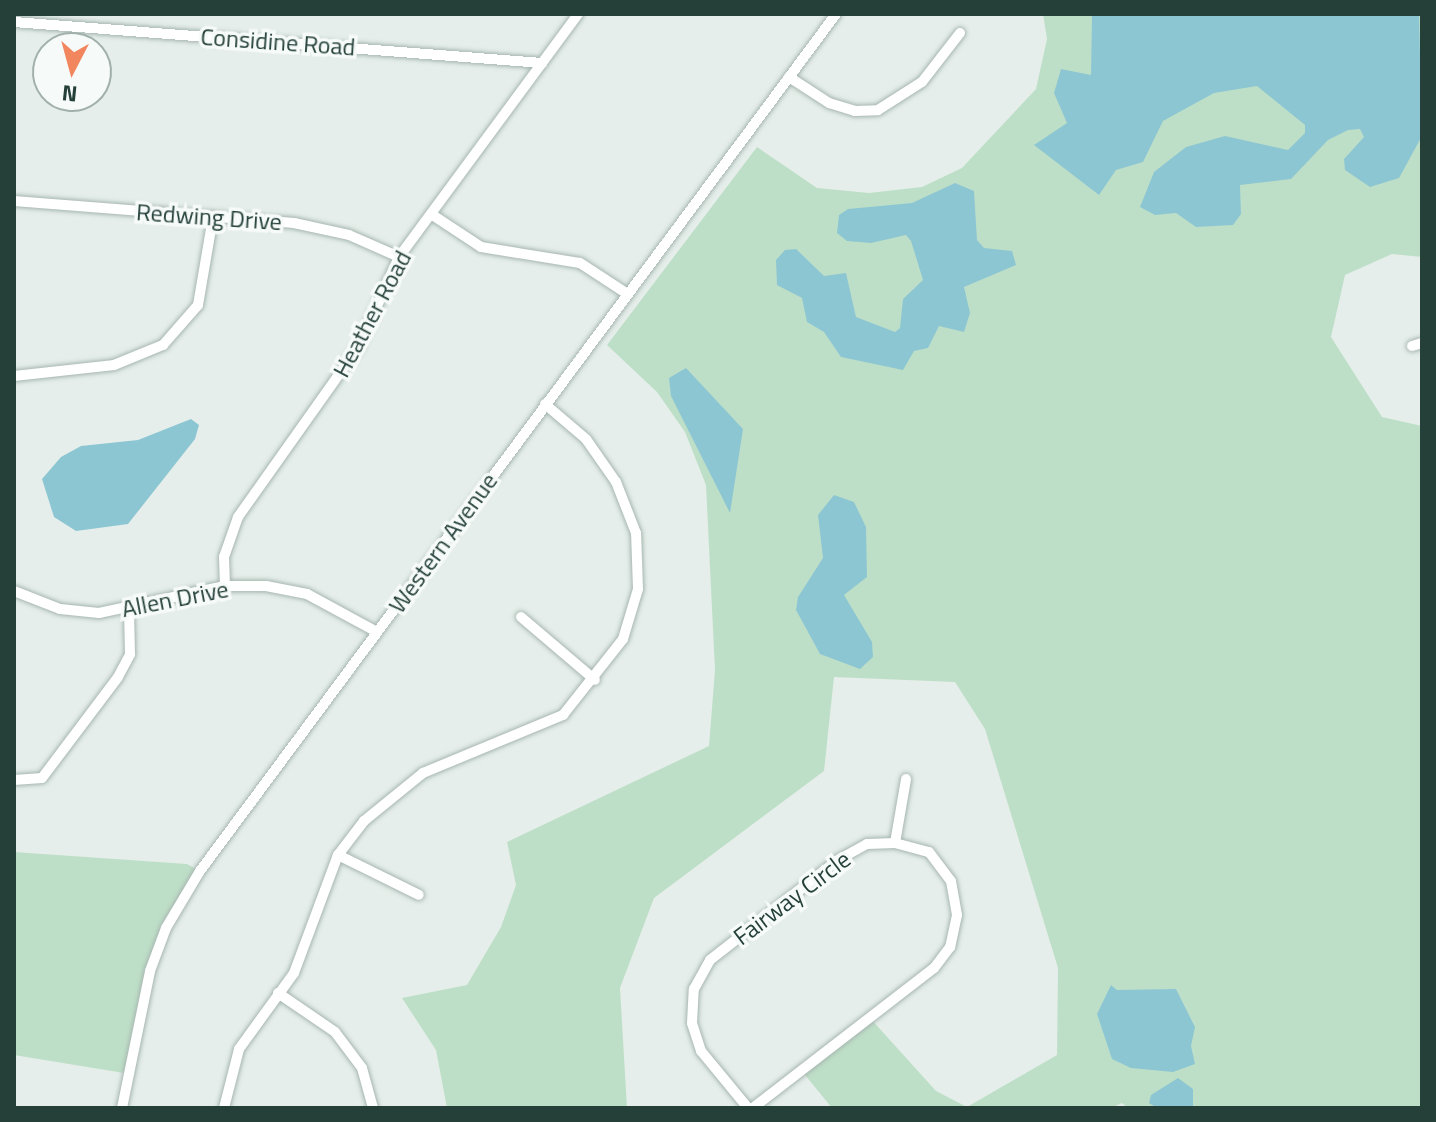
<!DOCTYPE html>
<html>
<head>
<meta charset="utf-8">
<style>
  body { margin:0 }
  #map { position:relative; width:1436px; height:1122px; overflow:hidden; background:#e5eeea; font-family:"Titillium Web",sans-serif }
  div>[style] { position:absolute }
  .green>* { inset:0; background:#bedfc7 }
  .water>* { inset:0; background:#8dc6d3 }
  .roads { filter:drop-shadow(0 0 2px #a7b6b1) drop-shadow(0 0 2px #a7b6b1) }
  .street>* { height:10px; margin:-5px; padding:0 5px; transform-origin:5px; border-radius:5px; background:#fff }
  span { translate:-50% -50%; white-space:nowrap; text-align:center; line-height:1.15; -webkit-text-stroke:7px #f6faf8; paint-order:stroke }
  .street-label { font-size:24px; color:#244039 }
  .frame { position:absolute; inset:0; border:16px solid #244039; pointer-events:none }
  .north { position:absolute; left:32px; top:32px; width:80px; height:80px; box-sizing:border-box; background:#f6faf8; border:2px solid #a2b0ac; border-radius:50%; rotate:186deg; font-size:22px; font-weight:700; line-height:32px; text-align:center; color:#244039 }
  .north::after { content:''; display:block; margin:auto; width:28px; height:36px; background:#f2865f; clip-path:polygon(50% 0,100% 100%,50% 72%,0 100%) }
</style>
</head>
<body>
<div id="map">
  <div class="green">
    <i style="clip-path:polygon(1043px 14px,1422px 14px,1422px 257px,1392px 254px,1345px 275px,1331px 337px,1382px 417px,1422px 426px,1422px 1108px,1128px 1108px,1122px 1103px,1111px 1108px,832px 1108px,801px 1070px,870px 1018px,936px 1091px,967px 1107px,1057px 1055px,1058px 968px,985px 729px,955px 682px,834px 677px,824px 771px,654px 898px,620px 988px,627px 1108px,447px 1108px,436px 1050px,402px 998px,467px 985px,501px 927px,516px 885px,507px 842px,709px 746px,715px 670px,706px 485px,685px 432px,657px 392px,607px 345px,757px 147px,817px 188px,869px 193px,922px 187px,962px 168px,1036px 89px,1047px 39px)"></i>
    <i style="clip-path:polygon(14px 852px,187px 864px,196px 869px,162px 924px,143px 979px,124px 1073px,14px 1055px)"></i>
  </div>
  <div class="water">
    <i style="clip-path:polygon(1092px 14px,1419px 14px,1422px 136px,1399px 178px,1370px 187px,1345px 170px,1344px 159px,1364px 137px,1360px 129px,1348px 130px,1328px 140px,1291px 179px,1240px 185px,1241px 214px,1233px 225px,1196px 227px,1176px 213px,1155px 215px,1140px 207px,1154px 172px,1186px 147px,1225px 136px,1288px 150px,1305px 133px,1305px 125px,1257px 86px,1214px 93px,1163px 121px,1143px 162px,1116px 170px,1099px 195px,1034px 145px,1067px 123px,1054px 93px,1061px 69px,1091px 75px)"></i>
    <i style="clip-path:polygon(955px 183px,974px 191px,977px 240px,984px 248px,1012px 251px,1016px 265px,964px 287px,970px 313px,964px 332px,939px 326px,928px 348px,914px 351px,903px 370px,841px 357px,824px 332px,807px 322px,802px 298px,777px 285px,776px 260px,785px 250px,796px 249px,824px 276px,846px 273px,856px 317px,895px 332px,900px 328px,903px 299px,923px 280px,911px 241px,906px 235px,871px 243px,847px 241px,837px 233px,839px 215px,848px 209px,912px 203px)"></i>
    <i style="clip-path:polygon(686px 368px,743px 429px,730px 513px,671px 396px,669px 378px)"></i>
    <i style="clip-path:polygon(191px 419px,199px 425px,195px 439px,128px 524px,76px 531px,54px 517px,42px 479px,61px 457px,81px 446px,138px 440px)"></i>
    <i style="clip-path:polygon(834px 495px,854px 502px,866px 527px,867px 577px,844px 595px,872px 642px,873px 657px,860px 669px,820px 654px,796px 610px,798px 597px,823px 558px,818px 515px)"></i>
    <i style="clip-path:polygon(1111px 985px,1117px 990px,1176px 989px,1195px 1027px,1191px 1046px,1195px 1064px,1173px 1072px,1131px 1068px,1112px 1059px,1097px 1014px)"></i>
    <i style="clip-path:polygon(1178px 1078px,1193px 1089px,1193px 1108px,1157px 1108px,1149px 1103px,1151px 1095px)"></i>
  </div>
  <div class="roads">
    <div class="street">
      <i style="left:14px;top:22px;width:530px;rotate:4.44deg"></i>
      <i style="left:789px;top:77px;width:48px;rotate:33deg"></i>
      <i style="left:829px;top:103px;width:27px;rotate:17deg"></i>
      <i style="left:855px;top:111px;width:23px;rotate:-2deg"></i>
      <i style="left:878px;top:110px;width:52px;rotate:-32.5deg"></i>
      <i style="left:922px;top:82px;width:62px;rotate:-52.2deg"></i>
      <i style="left:14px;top:201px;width:281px;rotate:4.5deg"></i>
      <i style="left:294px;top:223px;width:56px;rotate:12.3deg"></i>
      <i style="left:349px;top:235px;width:55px;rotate:23.7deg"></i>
      <i style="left:431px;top:214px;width:60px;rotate:33.4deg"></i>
      <i style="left:481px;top:247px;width:100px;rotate:9.2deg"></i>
      <i style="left:580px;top:263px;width:55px;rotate:33.1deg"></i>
      <i style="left:1412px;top:346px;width:10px;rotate:-17deg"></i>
      <i style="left:14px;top:376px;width:101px;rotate:-6.3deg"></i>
      <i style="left:114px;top:365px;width:53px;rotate:-22.2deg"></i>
      <i style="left:163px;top:345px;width:53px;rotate:-48.8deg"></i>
      <i style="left:198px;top:305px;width:89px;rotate:-80.3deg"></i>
      <i style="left:225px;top:586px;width:29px;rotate:-92deg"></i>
      <i style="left:224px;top:557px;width:42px;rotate:-70.7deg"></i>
      <i style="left:238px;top:517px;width:209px;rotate:-54.7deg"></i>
      <i style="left:359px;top:346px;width:98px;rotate:-65.8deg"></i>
      <i style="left:399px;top:257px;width:302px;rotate:-53.6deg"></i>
      <i style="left:14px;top:591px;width:49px;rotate:21.4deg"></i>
      <i style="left:60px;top:609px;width:39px;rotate:6deg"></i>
      <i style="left:99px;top:613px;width:129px;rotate:-12.1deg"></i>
      <i style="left:225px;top:586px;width:41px"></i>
      <i style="left:266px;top:586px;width:42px;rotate:11deg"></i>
      <i style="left:307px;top:594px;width:80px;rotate:28.5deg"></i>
      <i style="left:521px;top:617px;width:97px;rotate:40.4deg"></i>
      <i style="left:14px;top:780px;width:28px;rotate:-4deg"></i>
      <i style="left:42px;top:778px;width:126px;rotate:-53deg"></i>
      <i style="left:118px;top:677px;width:26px;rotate:-62deg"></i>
      <i style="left:130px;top:654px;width:44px;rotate:-91.3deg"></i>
      <i style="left:895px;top:843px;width:65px;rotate:-80.2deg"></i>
      <i style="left:338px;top:855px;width:90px;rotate:26.3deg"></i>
      <i style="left:278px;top:993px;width:69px;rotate:34.4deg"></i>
      <i style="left:335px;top:1032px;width:45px;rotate:53.1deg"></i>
      <i style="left:362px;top:1068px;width:41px;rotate:74.6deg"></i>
      <i style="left:122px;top:1108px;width:140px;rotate:-78.4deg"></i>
      <i style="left:150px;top:971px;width:46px;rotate:-69.6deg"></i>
      <i style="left:166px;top:928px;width:66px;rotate:-59.2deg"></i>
      <i style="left:200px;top:871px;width:1067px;rotate:-53.42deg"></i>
      <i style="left:224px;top:1108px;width:61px;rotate:-75.7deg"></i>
      <i style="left:239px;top:1049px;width:94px;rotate:-54.1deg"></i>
      <i style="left:294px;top:973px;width:126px;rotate:-69.6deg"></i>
      <i style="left:338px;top:855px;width:43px;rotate:-52.6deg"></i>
      <i style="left:364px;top:821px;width:76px;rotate:-39.1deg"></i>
      <i style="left:423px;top:773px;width:152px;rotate:-22.5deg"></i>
      <i style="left:563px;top:715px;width:97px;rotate:-51.7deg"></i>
      <i style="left:623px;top:639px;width:52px;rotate:-73.3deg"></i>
      <i style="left:638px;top:589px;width:56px;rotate:-92deg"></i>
      <i style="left:636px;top:533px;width:55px;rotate:-111.4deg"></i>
      <i style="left:616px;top:482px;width:52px;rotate:-124.9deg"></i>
      <i style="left:586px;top:439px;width:54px;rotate:-139.5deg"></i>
      <i style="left:748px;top:1108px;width:74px;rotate:-129.5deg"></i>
      <i style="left:701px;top:1051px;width:29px;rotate:-108deg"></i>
      <i style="left:692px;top:1023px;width:34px;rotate:-87deg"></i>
      <i style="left:694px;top:989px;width:33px;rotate:-61deg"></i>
      <i style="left:710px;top:960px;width:162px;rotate:-38deg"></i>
      <i style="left:838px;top:860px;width:33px;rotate:-29deg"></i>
      <i style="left:867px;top:844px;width:28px;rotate:-2deg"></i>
      <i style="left:895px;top:843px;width:35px;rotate:15deg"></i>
      <i style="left:929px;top:852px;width:36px;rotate:53deg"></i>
      <i style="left:951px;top:881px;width:35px;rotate:80deg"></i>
      <i style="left:957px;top:915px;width:33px;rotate:102deg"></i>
      <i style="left:950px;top:947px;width:26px;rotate:127deg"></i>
      <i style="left:934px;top:968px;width:229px;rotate:142.3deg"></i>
    </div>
  </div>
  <div class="street-label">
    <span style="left:278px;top:42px;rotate:4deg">Considine Road</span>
    <span style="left:209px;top:217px;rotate:4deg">Redwing Drive</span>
    <span style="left:372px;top:314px;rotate:-62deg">Heather Road</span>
    <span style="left:443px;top:543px;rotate:-54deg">Western Avenue</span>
    <span style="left:175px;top:599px;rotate:-11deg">Allen Drive</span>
    <span style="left:792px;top:898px;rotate:-37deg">Fairway Circle</span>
  </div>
  <div class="frame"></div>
  <div class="north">N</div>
</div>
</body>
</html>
